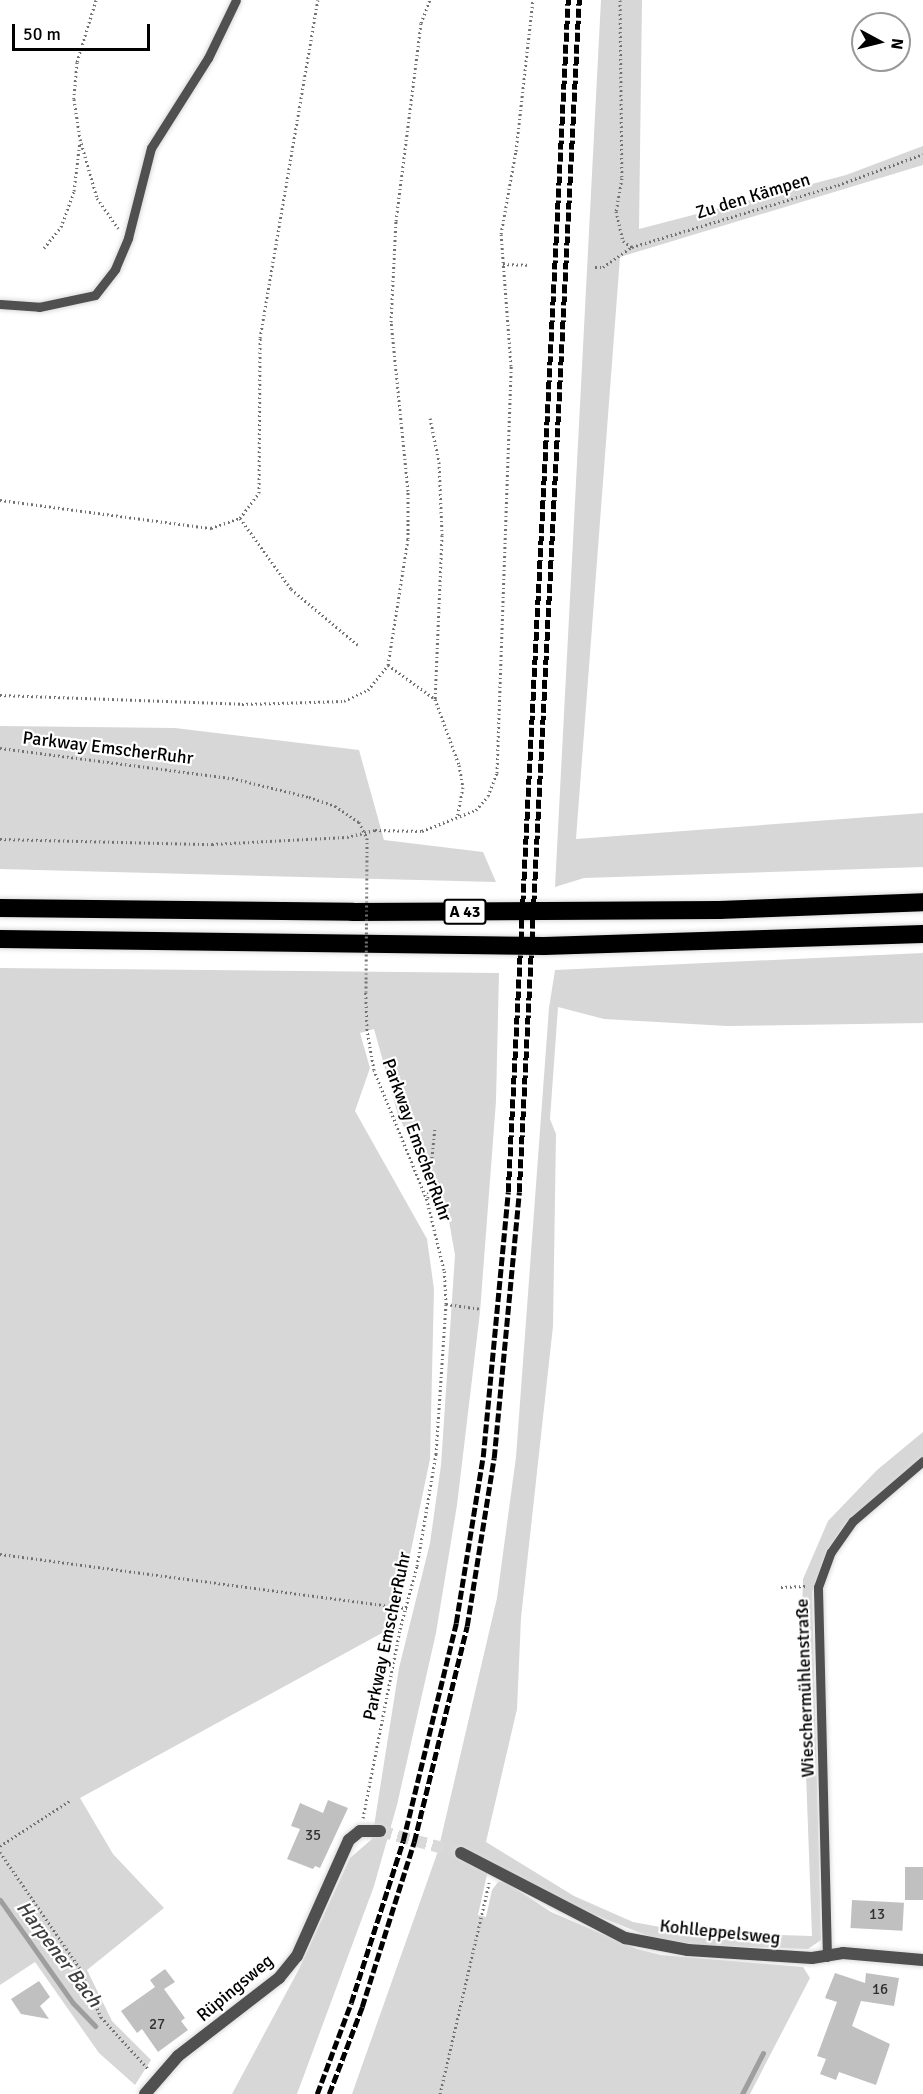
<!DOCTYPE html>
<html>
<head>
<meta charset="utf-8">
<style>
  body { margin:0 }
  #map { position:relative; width:923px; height:2094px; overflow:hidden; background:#fff; font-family:Signika,sans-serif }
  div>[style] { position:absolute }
  .green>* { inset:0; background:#d7d7d7 }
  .stream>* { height:5px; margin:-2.5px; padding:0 2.5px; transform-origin:2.5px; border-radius:2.5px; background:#9e9e9e }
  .building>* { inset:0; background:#c0c0c0; transform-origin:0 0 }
  .street-tunnel>* { height:12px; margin-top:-6px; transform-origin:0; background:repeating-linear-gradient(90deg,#d9d9d9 0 12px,transparent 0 18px) }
  .path>* { height:3px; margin-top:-1.5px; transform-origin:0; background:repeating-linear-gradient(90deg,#727272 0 1.5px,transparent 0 4.5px) }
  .roads { filter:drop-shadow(0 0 2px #dbdbdb) drop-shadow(0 0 2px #dbdbdb) }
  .lane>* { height:9px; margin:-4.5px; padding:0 4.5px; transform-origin:4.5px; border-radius:4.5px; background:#505050 }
  .street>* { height:12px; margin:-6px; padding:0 6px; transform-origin:6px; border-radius:6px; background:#505050 }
  .highway>* { height:18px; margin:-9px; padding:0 9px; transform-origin:9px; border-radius:9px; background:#000 }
  .rail>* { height:4.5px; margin-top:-2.25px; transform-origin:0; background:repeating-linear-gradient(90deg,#000 0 9px,transparent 0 12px) }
  .path-bridge>* { height:3px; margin-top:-1.5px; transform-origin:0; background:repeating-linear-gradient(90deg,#727272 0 1.5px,transparent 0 4.5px) }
  span { translate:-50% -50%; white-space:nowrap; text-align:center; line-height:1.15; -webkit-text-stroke:4.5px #fff; paint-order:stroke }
  .number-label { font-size:15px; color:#303030 }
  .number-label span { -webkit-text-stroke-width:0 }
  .shield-label span { padding:2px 4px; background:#fff; border:2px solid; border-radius:4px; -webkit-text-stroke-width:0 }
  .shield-label { font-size:16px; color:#000; font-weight:700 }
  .street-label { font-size:18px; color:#000 }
  .water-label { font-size:20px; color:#3f3f3f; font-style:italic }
  .north { position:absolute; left:851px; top:12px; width:60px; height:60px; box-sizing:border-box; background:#fff; border:2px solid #999; border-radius:50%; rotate:97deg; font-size:16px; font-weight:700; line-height:24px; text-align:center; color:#000 }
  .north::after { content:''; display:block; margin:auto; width:21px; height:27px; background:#000; clip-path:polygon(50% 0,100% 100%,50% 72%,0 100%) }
  .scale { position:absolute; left:12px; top:24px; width:138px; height:27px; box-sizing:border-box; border:3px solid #000; border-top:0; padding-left:8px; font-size:18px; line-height:21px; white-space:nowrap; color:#000; -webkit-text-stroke:4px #fff; paint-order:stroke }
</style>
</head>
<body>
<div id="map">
  <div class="green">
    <i style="clip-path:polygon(601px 0,642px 0,639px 229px,846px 175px,923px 146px,923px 165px,620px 257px,576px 839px,923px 813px,923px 867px,584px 878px,555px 887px)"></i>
    <i style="clip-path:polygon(0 726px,175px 728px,359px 750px,384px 840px,483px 852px,496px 882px,0 869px)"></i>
    <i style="clip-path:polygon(923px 953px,923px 1023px,727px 1026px,604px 1019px,558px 1007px,550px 1119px,556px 1134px,553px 1326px,521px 1618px,517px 1709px,486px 1842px,574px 1896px,633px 1922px,687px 1932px,812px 1936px,801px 1638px,803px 1579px,828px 1521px,877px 1470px,923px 1432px,923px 1456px,848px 1520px,827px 1550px,812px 1592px,821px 1940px,808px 1949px,698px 1945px,651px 1937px,582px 1910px,463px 1848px,488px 1870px,478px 1915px,486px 1917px,492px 1890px,498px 1882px,504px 1881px,551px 1912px,637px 1949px,661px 1955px,803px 1967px,810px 1978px,750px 2094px,352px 2094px,438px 1851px,497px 1598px,516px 1457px,549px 1008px,555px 970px)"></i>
    <i style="clip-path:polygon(0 968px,499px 973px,496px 1101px,480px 1312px,457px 1505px,436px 1633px,397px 1805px,374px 1886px,297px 2094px,232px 2094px,299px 1969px,350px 1858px,372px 1839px,399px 1668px,430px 1543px,441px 1465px,455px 1255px,449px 1221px,398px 1115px,374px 1029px,360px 1033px,370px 1068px,355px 1111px,427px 1239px,434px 1289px,430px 1459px,399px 1608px,391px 1612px,382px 1633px,80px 1798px,113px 1854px,164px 1908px,87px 1970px,112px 2021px,151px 2060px,135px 2085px,99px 2053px,35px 1962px,0 1985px)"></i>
  </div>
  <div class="stream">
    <i style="left:0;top:1900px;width:126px;rotate:54.7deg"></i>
    <i style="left:73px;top:2003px;width:32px;rotate:46deg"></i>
    <i style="left:742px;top:2094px;width:46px;rotate:-62.9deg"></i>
  </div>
  <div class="building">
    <i style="clip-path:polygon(328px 1800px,348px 1808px,320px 1868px,315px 1866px,313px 1869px,287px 1859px,300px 1829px,291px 1826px,300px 1803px,323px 1813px)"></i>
    <i style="left:905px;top:1867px;width:18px;height:33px"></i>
    <i style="left:852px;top:1900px;width:52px;height:28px;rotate:3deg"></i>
    <i style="clip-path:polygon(165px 1969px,175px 1982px,164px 1989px,185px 2018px,181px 2021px,188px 2030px,158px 2052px,142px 2029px,137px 2033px,121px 2011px,155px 1987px,150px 1980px)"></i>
    <i style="clip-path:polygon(835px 1973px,865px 1983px,866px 1973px,899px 1978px,894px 2006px,861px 2001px,852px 2026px,890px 2044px,876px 2085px,839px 2072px,836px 2080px,820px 2074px,826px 2059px,817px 2056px,837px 2002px,825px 1998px)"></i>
    <i style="clip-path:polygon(39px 1981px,50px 1997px,40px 2006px,49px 2019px,21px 2014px,11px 1999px)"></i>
  </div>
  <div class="street-tunnel">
    <i style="left:380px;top:1831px;width:84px;rotate:15.2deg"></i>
  </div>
  <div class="path">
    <i style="left:96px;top:0;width:65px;rotate:107deg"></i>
    <i style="left:77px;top:62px;width:37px;rotate:95deg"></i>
    <i style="left:74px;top:99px;width:40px;rotate:81.5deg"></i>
    <i style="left:80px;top:139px;width:61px;rotate:73.9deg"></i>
    <i style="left:97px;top:198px;width:37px;rotate:55deg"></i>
    <i style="left:620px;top:0;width:178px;rotate:89.4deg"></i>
    <i style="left:622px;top:178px;width:34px;rotate:100deg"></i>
    <i style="left:616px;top:211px;width:31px;rotate:77deg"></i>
    <i style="left:623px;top:241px;width:11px;rotate:34deg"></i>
    <i style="left:44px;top:248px;width:27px;rotate:-51deg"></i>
    <i style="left:61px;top:227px;width:38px;rotate:-70deg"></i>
    <i style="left:74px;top:191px;width:50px;rotate:-83.2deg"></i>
    <i style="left:503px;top:264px;width:24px;rotate:2deg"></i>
    <i style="left:595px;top:267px;width:8px"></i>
    <i style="left:603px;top:267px;width:35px;rotate:-35deg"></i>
    <i style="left:632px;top:247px;width:215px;rotate:-16.8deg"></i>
    <i style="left:838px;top:185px;width:90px;rotate:-20deg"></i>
    <i style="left:430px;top:418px;width:45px;rotate:78.4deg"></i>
    <i style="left:439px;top:462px;width:73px;rotate:87.6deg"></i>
    <i style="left:442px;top:535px;width:164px;rotate:92.4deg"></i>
    <i style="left:435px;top:699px;width:70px;rotate:70deg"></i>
    <i style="left:459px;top:765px;width:22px;rotate:80deg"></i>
    <i style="left:463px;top:787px;width:32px;rotate:101deg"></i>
    <i style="left:0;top:500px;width:213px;rotate:7.6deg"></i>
    <i style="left:211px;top:528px;width:31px;rotate:-19deg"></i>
    <i style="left:240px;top:518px;width:31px;rotate:-53deg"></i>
    <i style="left:259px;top:493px;width:155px;rotate:-89.6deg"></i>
    <i style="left:260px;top:338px;width:343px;rotate:-80.3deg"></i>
    <i style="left:240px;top:518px;width:87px;rotate:54.3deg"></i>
    <i style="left:291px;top:589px;width:87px;rotate:39.9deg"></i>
    <i style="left:388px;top:665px;width:58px;rotate:35.9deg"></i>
    <i style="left:0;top:695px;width:242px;rotate:2.1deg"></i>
    <i style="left:242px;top:704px;width:102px;rotate:-1.7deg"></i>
    <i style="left:344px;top:701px;width:26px;rotate:-25deg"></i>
    <i style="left:368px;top:690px;width:32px;rotate:-51deg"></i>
    <i style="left:388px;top:665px;width:128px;rotate:-81deg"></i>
    <i style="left:408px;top:539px;width:48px;rotate:-90deg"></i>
    <i style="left:408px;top:491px;width:170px;rotate:-95.7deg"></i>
    <i style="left:391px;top:322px;width:101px;rotate:-87.2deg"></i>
    <i style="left:396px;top:221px;width:200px;rotate:-82.8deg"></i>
    <i style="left:421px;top:23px;width:25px;rotate:-69deg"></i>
    <i style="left:0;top:748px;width:234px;rotate:7.4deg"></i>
    <i style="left:232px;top:778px;width:79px;rotate:13.9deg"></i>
    <i style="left:309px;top:797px;width:28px;rotate:19deg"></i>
    <i style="left:335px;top:806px;width:29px;rotate:34deg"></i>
    <i style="left:359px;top:822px;width:18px;rotate:63deg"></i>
    <i style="left:367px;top:838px;width:19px;rotate:90deg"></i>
    <i style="left:0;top:839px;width:212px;rotate:1.4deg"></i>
    <i style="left:212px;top:844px;width:135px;rotate:-3deg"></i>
    <i style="left:347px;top:837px;width:29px;rotate:-14deg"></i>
    <i style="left:375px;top:830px;width:47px;rotate:1.2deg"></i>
    <i style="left:422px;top:831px;width:58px;rotate:-21.3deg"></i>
    <i style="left:476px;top:810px;width:18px;rotate:-49deg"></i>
    <i style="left:488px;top:796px;width:25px;rotate:-69deg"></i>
    <i style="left:497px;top:773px;width:407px;rotate:-88deg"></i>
    <i style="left:511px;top:366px;width:132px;rotate:-94.3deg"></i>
    <i style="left:501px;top:234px;width:84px;rotate:-79.8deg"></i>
    <i style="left:516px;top:151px;width:152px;rotate:-83.6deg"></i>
    <i style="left:428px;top:1198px;width:71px;rotate:-84.4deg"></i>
    <i style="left:446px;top:1304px;width:34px;rotate:8deg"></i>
    <i style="left:0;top:1554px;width:411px;rotate:7.6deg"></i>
    <i style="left:781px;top:1587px;width:26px;rotate:-2deg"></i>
    <i style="left:363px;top:1818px;width:193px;rotate:-78.9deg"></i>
    <i style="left:400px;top:1629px;width:65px;rotate:-74.9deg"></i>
    <i style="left:417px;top:1566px;width:114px;rotate:-80.4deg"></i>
    <i style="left:436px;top:1454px;width:150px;rotate:-86.2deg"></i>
    <i style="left:446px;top:1304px;width:34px;rotate:-93deg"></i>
    <i style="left:444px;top:1270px;width:72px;rotate:-103.7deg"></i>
    <i style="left:427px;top:1200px;width:140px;rotate:-112.2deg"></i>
    <i style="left:374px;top:1070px;width:41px;rotate:-99.9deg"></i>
    <i style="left:367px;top:1030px;width:38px;rotate:-92deg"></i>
    <i style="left:0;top:1846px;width:85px;rotate:-32.9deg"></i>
    <i style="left:0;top:1852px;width:140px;rotate:55.5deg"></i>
    <i style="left:79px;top:1967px;width:55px;rotate:66.3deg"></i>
    <i style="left:101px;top:2017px;width:72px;rotate:47.8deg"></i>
    <i style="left:440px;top:2094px;width:217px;rotate:-76.9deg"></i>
  </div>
  <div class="roads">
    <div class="lane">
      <i style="left:0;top:304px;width:39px;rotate:4deg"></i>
      <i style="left:39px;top:307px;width:57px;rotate:-12.1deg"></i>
      <i style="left:95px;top:295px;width:33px;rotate:-52deg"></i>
      <i style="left:115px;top:269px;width:34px;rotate:-67deg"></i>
      <i style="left:128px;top:238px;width:93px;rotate:-75.7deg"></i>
      <i style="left:151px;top:148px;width:107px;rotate:-57.7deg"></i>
      <i style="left:208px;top:58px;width:64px;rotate:-64.2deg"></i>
      <i style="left:827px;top:1957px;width:370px;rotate:-91.4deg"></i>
      <i style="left:818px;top:1587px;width:37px;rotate:-70deg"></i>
      <i style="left:831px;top:1552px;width:38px;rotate:-55deg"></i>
      <i style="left:853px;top:1521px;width:92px;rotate:-40.6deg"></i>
    </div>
    <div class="street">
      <i style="left:461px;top:1853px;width:185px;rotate:27.4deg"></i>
      <i style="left:625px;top:1938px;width:64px;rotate:10.8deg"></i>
      <i style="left:688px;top:1950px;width:124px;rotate:3.7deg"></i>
      <i style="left:812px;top:1958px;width:31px;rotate:-9deg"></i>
      <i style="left:843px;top:1953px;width:80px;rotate:5deg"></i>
      <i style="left:145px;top:2094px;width:50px;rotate:-49deg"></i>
      <i style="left:178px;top:2056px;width:128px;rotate:-37.7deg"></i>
      <i style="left:279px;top:1978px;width:28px;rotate:-51deg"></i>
      <i style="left:297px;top:1956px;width:127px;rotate:-65.9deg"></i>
      <i style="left:349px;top:1840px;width:14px;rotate:-39deg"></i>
      <i style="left:360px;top:1831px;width:20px"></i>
    </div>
    <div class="highway">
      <i style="left:0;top:908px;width:353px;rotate:0.6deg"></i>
      <i style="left:353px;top:912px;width:366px;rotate:-0.3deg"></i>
      <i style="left:719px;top:910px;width:204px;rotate:-2.2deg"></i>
      <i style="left:0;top:939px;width:544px;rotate:0.74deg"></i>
      <i style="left:544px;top:946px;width:379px;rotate:-1.8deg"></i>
    </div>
  </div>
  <div class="rail">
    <i style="left:317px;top:2094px;width:97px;rotate:-69.5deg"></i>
    <i style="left:351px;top:2003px;width:170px;rotate:-72.2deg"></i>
    <i style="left:403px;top:1841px;width:224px;rotate:-76.3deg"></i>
    <i style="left:456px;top:1623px;width:168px;rotate:-80.8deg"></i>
    <i style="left:483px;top:1457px;width:266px;rotate:-84.6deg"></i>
    <i style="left:508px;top:1192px;width:1194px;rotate:-87.12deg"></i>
    <i style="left:329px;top:2094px;width:93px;rotate:-69.2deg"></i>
    <i style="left:362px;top:2007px;width:173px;rotate:-72.5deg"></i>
    <i style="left:414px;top:1842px;width:222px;rotate:-76.2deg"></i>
    <i style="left:467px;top:1626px;width:170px;rotate:-80.9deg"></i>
    <i style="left:494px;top:1458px;width:267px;rotate:-84.6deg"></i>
    <i style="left:519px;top:1192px;width:1194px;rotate:-87.12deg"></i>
  </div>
  <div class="path-bridge">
    <i style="left:366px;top:992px;width:135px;rotate:-89.6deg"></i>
  </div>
  <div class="number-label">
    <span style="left:313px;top:1836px">35</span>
    <span style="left:877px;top:1915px">13</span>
    <span style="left:880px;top:1990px">16</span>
    <span style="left:157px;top:2025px">27</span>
  </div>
  <div class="shield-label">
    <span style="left:465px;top:912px">A 43</span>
  </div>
  <div class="street-label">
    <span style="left:753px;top:196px;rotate:-17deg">Zu den Kämpen</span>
    <span style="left:108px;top:748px;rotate:7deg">Parkway EmscherRuhr</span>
    <span style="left:417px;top:1140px;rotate:70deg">Parkway EmscherRuhr</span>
    <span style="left:387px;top:1636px;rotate:-78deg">Parkway EmscherRuhr</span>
    <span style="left:805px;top:1688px;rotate:-92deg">Wieschermühlenstraße</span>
    <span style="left:720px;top:1932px;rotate:6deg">Kohlleppelsweg</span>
    <span style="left:235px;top:1988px;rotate:-40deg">Rüpingsweg</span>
  </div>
  <div class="water-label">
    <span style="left:59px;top:1954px;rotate:53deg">Harpener Bach</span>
  </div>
  <div class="north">N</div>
  <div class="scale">50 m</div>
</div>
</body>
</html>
